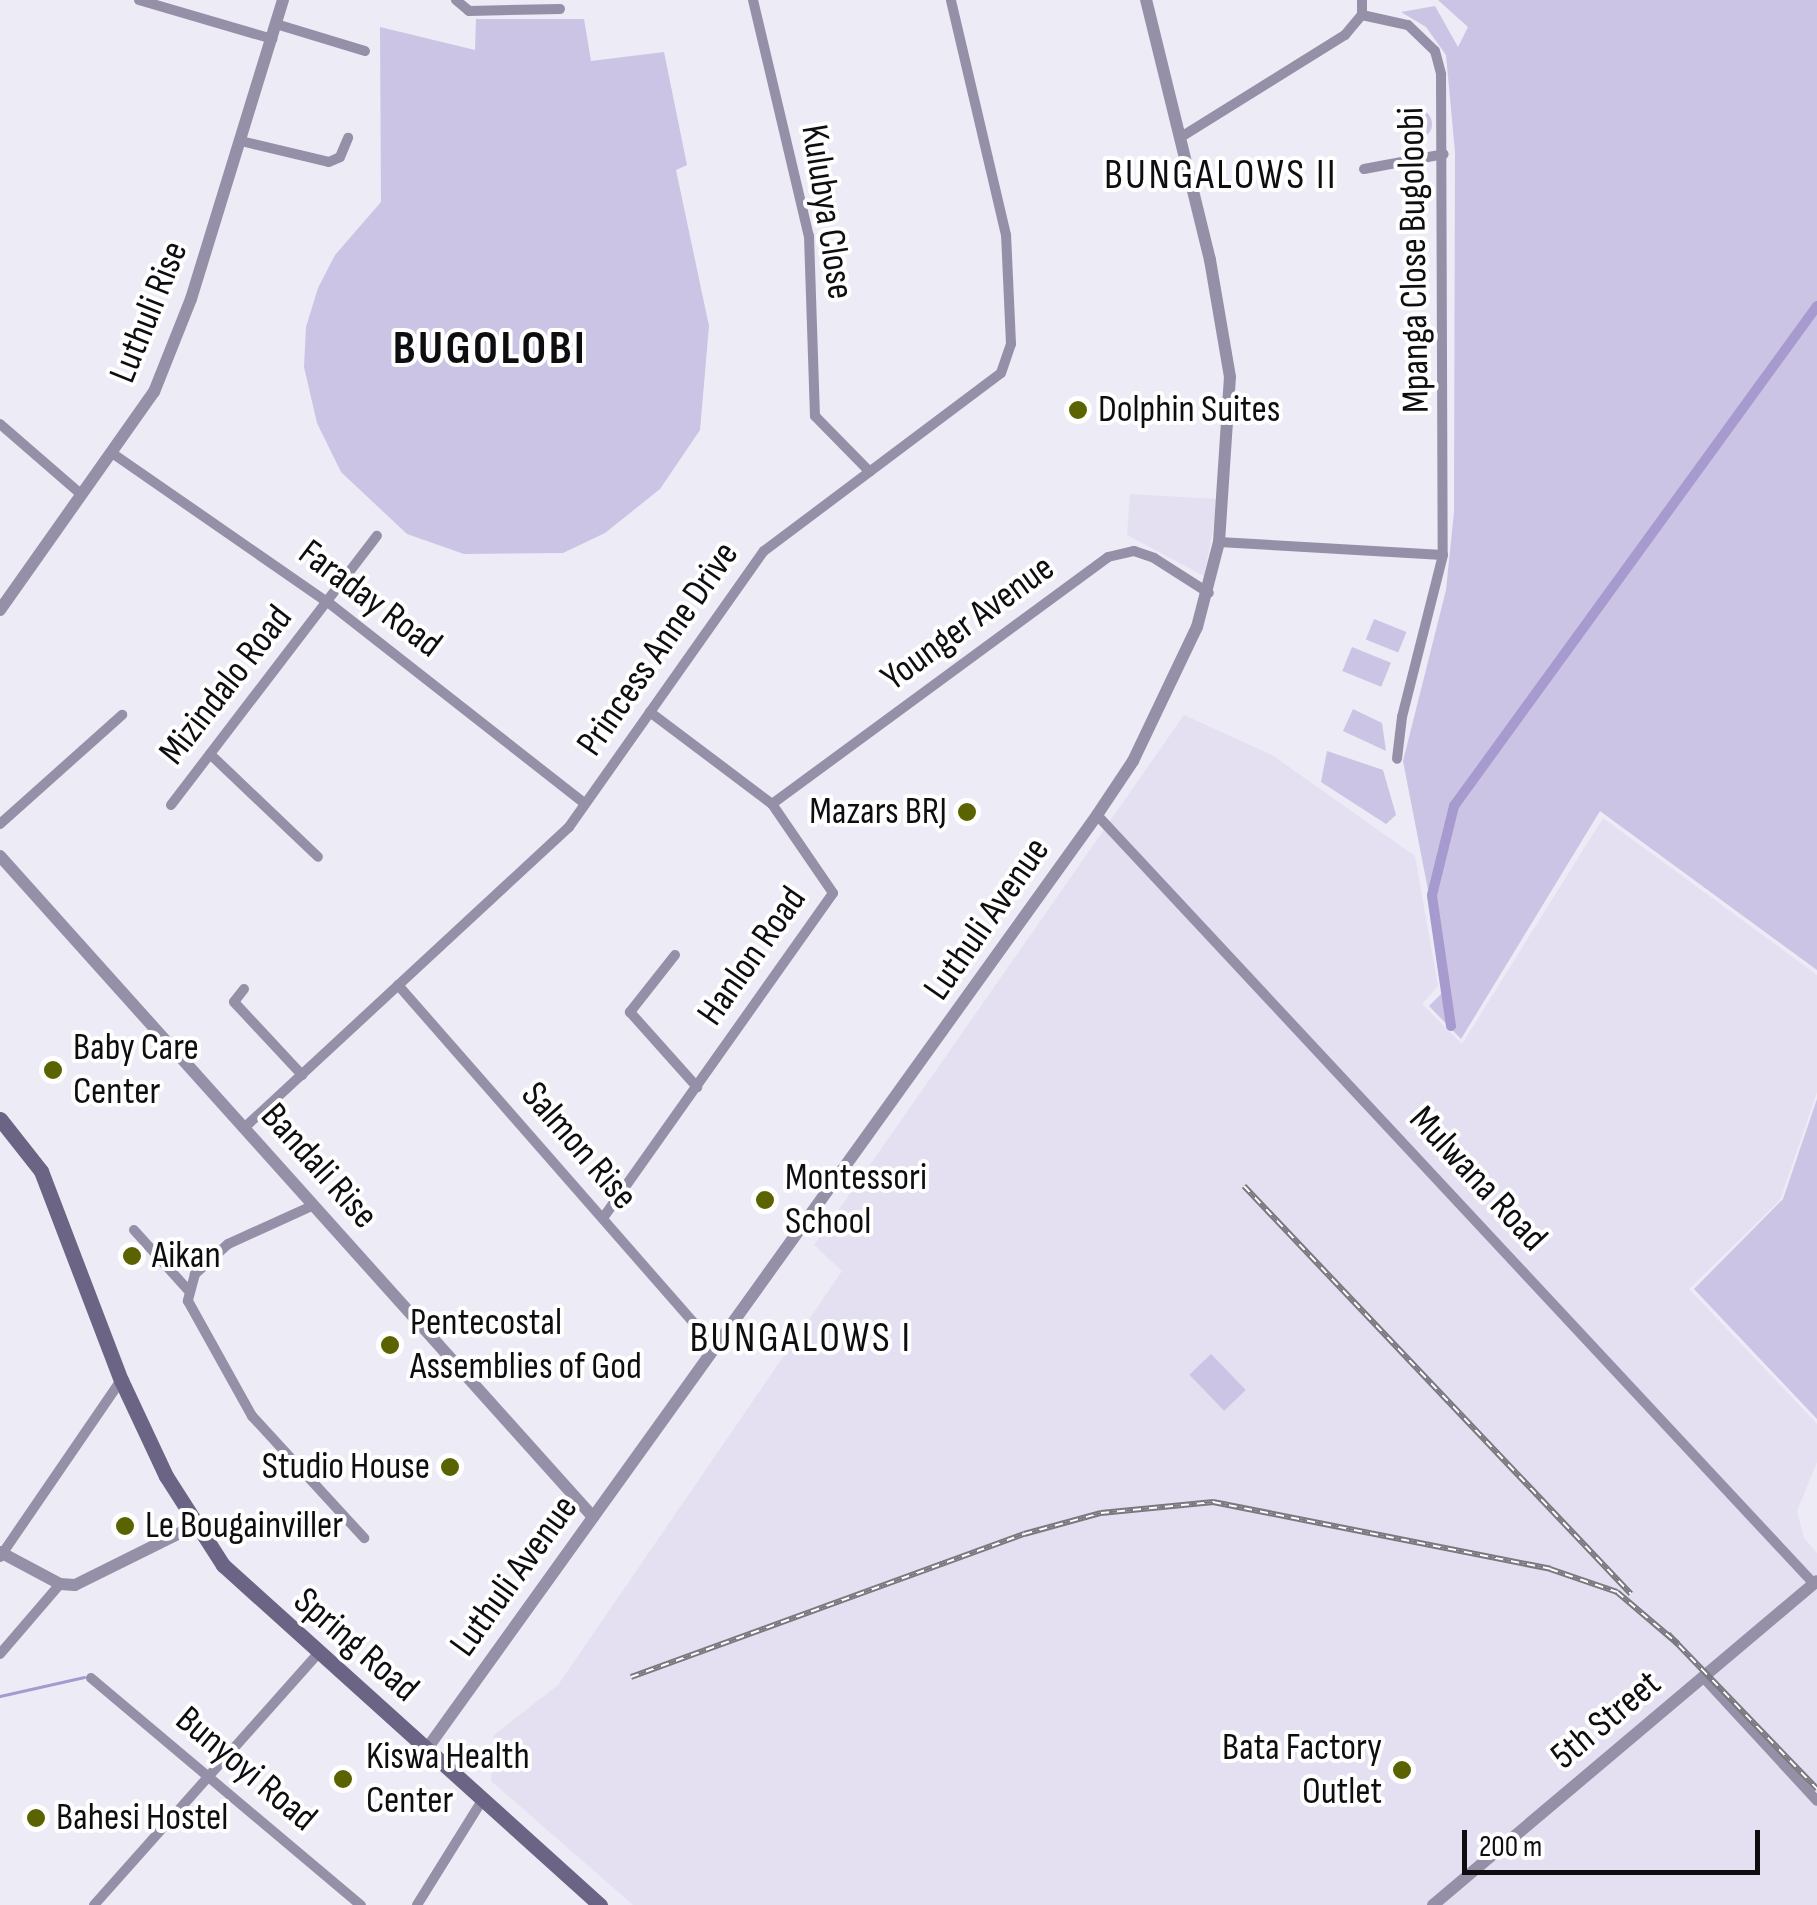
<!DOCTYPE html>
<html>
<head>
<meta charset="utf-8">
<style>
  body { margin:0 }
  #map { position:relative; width:1817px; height:1905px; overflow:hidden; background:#edebf6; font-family:"Sofia Sans Condensed",sans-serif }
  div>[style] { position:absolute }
  .built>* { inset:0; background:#e4e0f2 }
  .green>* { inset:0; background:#cbc4e4; transform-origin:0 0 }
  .round { border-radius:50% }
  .stream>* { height:2.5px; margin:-1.25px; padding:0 1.25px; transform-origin:1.25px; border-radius:1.25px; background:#a79ace }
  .canal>* { height:10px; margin:-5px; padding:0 5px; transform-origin:5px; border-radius:5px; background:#a79ace }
  .minor>* { height:10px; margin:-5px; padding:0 5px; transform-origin:5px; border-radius:5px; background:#9590a7 }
  .tertiary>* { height:12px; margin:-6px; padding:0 6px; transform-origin:6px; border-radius:6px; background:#9590a7 }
  .secondary>* { height:15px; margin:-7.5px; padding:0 7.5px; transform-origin:7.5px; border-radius:7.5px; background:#6b6484 }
  .rail>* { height:6px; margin-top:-3px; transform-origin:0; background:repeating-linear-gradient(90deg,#fff 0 8px,#79787e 0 16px); box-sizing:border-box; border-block:2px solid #79787e }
  .dots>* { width:28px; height:28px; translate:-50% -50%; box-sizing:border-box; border:5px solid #fff; border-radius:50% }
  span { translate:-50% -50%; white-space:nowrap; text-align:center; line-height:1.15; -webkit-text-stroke:8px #fff; paint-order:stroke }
  .street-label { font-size:38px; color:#0e0e11 }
  .poi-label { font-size:38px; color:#0e0e11 }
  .left { translate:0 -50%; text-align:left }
  .right { translate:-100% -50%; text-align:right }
  .quarter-label { font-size:42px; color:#0e0e11; letter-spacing:2.5px }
  .district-label { font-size:48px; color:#0e0e11; font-weight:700; letter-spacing:2.5px }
  .scale { position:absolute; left:1462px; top:1830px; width:298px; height:45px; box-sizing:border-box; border:5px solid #0e0e11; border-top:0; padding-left:12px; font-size:30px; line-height:35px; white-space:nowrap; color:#0e0e11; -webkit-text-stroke:8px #fff; paint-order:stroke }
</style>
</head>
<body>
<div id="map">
  <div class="built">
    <i style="clip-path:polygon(1130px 494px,1219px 499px,1204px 576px,1127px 535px)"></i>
    <i style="clip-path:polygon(1184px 715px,1272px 755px,1415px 856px,1438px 986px,1422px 1004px,1462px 1044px,1603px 818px,1817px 975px,1817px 1092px,1780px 1200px,1689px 1289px,1817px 1424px,1817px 1462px,1797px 1511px,1804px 1538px,1817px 1553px,1817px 1905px,633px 1905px,491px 1781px,494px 1735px,558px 1685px,842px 1271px,814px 1245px)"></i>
  </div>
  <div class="green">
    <i style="clip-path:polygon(1438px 0,1817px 0,1817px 970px,1600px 811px,1461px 1039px,1429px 1006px,1447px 988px,1403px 761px,1446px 590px,1454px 512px,1455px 152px,1446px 55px,1426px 27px,1401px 12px,1435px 6px,1458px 47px,1468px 27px)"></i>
    <i style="clip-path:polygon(476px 19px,584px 19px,591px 61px,664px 52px,687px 165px,676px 170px,709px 326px,700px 430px,660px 489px,605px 533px,563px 553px,464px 554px,407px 534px,341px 472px,317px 423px,304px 367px,306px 327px,318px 288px,335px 255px,381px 202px,380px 27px,475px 50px)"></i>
    <i class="round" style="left:1402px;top:109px;width:30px;height:30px"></i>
    <i style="left:1374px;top:619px;width:35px;height:22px;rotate:22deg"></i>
    <i style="left:1352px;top:647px;width:42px;height:26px;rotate:22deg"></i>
    <i style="clip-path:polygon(1353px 709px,1382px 723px,1386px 751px,1343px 731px)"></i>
    <i style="clip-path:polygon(1327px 751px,1383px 770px,1396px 815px,1386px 824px,1321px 782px)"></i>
    <i style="clip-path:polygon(1817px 1099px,1817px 1419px,1694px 1289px,1783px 1199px)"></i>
    <i style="left:1211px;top:1354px;width:50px;height:30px;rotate:46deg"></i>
  </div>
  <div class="stream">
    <i style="left:0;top:1696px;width:86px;rotate:-12.7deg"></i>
  </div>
  <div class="canal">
    <i style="left:1451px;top:1026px;width:132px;rotate:-98.3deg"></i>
    <i style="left:1432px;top:895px;width:92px;rotate:-76.1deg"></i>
    <i style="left:1454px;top:806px;width:618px;rotate:-54.02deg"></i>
  </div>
  <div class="minor">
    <i style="left:139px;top:0;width:139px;rotate:16.3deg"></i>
    <i style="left:456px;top:0;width:17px;rotate:40deg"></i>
    <i style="left:469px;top:11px;width:91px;rotate:-1.3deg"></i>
    <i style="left:753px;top:0;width:243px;rotate:76.7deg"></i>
    <i style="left:809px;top:236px;width:180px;rotate:88.1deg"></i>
    <i style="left:815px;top:416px;width:78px;rotate:45.5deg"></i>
    <i style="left:1362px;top:15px;width:47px;rotate:12.3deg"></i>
    <i style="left:1408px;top:25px;width:37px;rotate:44deg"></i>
    <i style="left:1435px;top:51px;width:24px;rotate:75deg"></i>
    <i style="left:1441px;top:74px;width:481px;rotate:89.8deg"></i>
    <i style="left:1443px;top:555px;width:167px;rotate:104.2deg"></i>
    <i style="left:1402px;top:717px;width:42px;rotate:96.8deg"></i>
    <i style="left:276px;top:24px;width:93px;rotate:16.9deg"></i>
    <i style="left:1181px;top:137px;width:193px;rotate:-31.9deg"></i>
    <i style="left:1345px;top:35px;width:26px;rotate:-50deg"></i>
    <i style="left:1362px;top:15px;width:15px;rotate:-90deg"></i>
    <i style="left:241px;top:141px;width:90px;rotate:13.4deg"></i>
    <i style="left:329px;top:162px;width:12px;rotate:-24deg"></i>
    <i style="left:340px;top:157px;width:21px;rotate:-67deg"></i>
    <i style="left:1364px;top:169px;width:81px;rotate:-10.6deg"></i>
    <i style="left:0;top:424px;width:108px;rotate:40.9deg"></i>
    <i style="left:112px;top:453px;width:264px;rotate:34.7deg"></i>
    <i style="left:329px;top:603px;width:325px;rotate:38.1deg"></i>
    <i style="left:1219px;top:542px;width:224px;rotate:3.3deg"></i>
    <i style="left:210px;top:754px;width:149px;rotate:43.6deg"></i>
    <i style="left:772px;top:804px;width:417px;rotate:-36.3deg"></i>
    <i style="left:1108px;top:557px;width:27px;rotate:-13deg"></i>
    <i style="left:1134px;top:551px;width:21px;rotate:19deg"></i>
    <i style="left:1154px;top:558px;width:65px;rotate:32.5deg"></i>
    <i style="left:171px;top:805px;width:339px;rotate:-52.6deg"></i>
    <i style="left:1097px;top:815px;width:1051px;rotate:47deg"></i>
    <i style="left:0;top:824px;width:164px;rotate:-41.8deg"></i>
    <i style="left:675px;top:955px;width:73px;rotate:128.3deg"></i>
    <i style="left:630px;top:1012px;width:101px;rotate:48.2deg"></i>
    <i style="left:398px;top:985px;width:481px;rotate:48.8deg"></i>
    <i style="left:244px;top:989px;width:16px;rotate:128deg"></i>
    <i style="left:234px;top:1002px;width:100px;rotate:47deg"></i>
    <i style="left:244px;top:1128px;width:443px;rotate:-42.8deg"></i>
    <i style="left:569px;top:827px;width:338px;rotate:-54.8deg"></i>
    <i style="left:764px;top:551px;width:296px;rotate:-36.9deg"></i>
    <i style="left:1001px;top:373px;width:31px;rotate:-71deg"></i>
    <i style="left:1011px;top:344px;width:109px;rotate:-92.6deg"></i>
    <i style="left:1006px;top:235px;width:241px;rotate:-103.2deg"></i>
    <i style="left:314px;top:1205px;width:94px;rotate:155.6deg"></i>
    <i style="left:228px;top:1244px;width:45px;rotate:137.7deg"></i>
    <i style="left:195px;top:1274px;width:28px;rotate:105deg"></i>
    <i style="left:188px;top:1301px;width:132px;rotate:60.9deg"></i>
    <i style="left:252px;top:1416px;width:166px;rotate:47.4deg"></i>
    <i style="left:603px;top:1218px;width:398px;rotate:-54.7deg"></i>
    <i style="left:833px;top:893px;width:108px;rotate:-124.4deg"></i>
    <i style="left:772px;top:804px;width:153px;rotate:-143deg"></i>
    <i style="left:134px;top:1230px;width:81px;rotate:48deg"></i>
    <i style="left:0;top:1557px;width:214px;rotate:-55.6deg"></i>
    <i style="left:0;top:1654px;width:92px;rotate:-49.4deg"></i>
    <i style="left:1703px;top:1677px;width:168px;rotate:47.4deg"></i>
    <i style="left:91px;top:1678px;width:353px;rotate:40.1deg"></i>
    <i style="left:94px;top:1905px;width:335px;rotate:-48.3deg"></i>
    <i style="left:417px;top:1905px;width:125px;rotate:-58.1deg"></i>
  </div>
  <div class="tertiary">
    <i style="left:0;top:610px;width:267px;rotate:-54.8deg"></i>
    <i style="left:154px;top:392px;width:100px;rotate:-68.3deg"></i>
    <i style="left:191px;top:299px;width:313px;rotate:-72.9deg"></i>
    <i style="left:0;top:856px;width:888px;rotate:48.1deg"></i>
    <i style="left:0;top:1552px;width:68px;rotate:28.1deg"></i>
    <i style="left:60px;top:1584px;width:15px;rotate:4deg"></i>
    <i style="left:75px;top:1585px;width:133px;rotate:-26.4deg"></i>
    <i style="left:426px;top:1750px;width:1151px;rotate:-54.33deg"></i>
    <i style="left:1097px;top:815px;width:65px;rotate:-56.3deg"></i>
    <i style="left:1133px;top:761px;width:148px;rotate:-64.5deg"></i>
    <i style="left:1197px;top:627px;width:88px;rotate:-75.5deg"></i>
    <i style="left:1219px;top:542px;width:165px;rotate:-86.2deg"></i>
    <i style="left:1230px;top:377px;width:119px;rotate:-99.7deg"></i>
    <i style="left:1210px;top:260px;width:268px;rotate:-103.8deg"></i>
    <i style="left:1433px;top:1905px;width:502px;rotate:-40.16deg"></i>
  </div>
  <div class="secondary">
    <i style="left:0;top:1119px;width:66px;rotate:51.7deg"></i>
    <i style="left:41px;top:1171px;width:224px;rotate:69.1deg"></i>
    <i style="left:121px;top:1380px;width:106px;rotate:64.9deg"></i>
    <i style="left:166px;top:1476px;width:106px;rotate:57.4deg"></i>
    <i style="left:223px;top:1565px;width:508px;rotate:42.05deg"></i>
  </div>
  <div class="rail">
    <i style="left:1244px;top:1186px;width:562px;rotate:46.51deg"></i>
    <i style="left:1668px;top:1634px;width:215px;rotate:46.1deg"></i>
    <i style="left:631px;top:1677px;width:418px;rotate:-20deg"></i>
    <i style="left:1024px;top:1534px;width:80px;rotate:-15.3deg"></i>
    <i style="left:1101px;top:1513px;width:113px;rotate:-5.6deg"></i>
    <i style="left:1213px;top:1502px;width:344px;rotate:11.2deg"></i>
    <i style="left:1550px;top:1569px;width:71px;rotate:18.9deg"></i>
    <i style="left:1617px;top:1592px;width:80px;rotate:40.4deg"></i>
  </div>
  <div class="dots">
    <i style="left:1078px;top:410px;background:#5b6301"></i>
    <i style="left:967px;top:812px;background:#5b6301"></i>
    <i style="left:53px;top:1070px;background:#5b6301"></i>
    <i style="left:765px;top:1200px;background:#5b6301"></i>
    <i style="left:132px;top:1256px;background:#5b6301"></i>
    <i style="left:390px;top:1345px;background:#5b6301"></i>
    <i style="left:450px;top:1467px;background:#5b6301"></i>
    <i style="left:125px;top:1526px;background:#5b6301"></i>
    <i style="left:1402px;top:1770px;background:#5b6301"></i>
    <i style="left:343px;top:1779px;background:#5b6301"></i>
    <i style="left:36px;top:1818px;background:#5b6301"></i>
  </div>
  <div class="street-label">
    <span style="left:827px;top:212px;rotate:81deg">Kulubya Close</span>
    <span style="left:1414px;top:260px;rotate:-91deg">Mpanga Close Bugoloobi</span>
    <span style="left:149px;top:312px;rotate:-68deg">Luthuli Rise</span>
    <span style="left:370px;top:599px;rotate:37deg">Faraday Road</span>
    <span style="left:968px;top:623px;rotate:-36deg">Younger Avenue</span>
    <span style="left:658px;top:649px;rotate:-55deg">Princess Anne Drive</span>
    <span style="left:226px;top:685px;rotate:-52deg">Mizindalo Road</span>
    <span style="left:987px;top:919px;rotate:-55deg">Luthuli Avenue</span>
    <span style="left:752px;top:956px;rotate:-55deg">Hanlon Road</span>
    <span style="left:579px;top:1146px;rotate:49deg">Salmon Rise</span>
    <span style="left:319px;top:1166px;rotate:48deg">Bandali Rise</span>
    <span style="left:1478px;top:1179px;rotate:47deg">Mulwana Road</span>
    <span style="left:514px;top:1576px;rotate:-54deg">Luthuli Avenue</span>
    <span style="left:356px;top:1645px;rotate:41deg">Spring Road</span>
    <span style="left:1606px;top:1720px;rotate:-40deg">5th Street</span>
    <span style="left:246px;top:1769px;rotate:40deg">Bunyoyi Road</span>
  </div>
  <div class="poi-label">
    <span class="left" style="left:1098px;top:410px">Dolphin Suites</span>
    <span class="right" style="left:947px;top:812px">Mazars BRJ</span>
    <span class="left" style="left:73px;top:1070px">Baby Care<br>Center</span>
    <span class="left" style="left:785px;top:1200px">Montessori<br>School</span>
    <span class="left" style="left:152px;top:1256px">Aikan</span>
    <span class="left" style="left:410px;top:1345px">Pentecostal<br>Assemblies of God</span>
    <span class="right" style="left:430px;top:1467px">Studio House</span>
    <span class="left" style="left:145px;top:1526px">Le Bougainviller</span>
    <span class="right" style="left:1382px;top:1770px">Bata Factory<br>Outlet</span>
    <span class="left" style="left:366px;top:1779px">Kiswa Health<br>Center</span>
    <span class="left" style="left:56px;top:1818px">Bahesi Hostel</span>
  </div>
  <div class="quarter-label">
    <span style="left:1221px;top:176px">BUNGALOWS II</span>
    <span style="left:801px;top:1339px">BUNGALOWS I</span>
  </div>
  <div class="district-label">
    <span style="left:490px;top:349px">BUGOLOBI</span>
  </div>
  <div class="scale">200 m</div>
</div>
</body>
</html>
